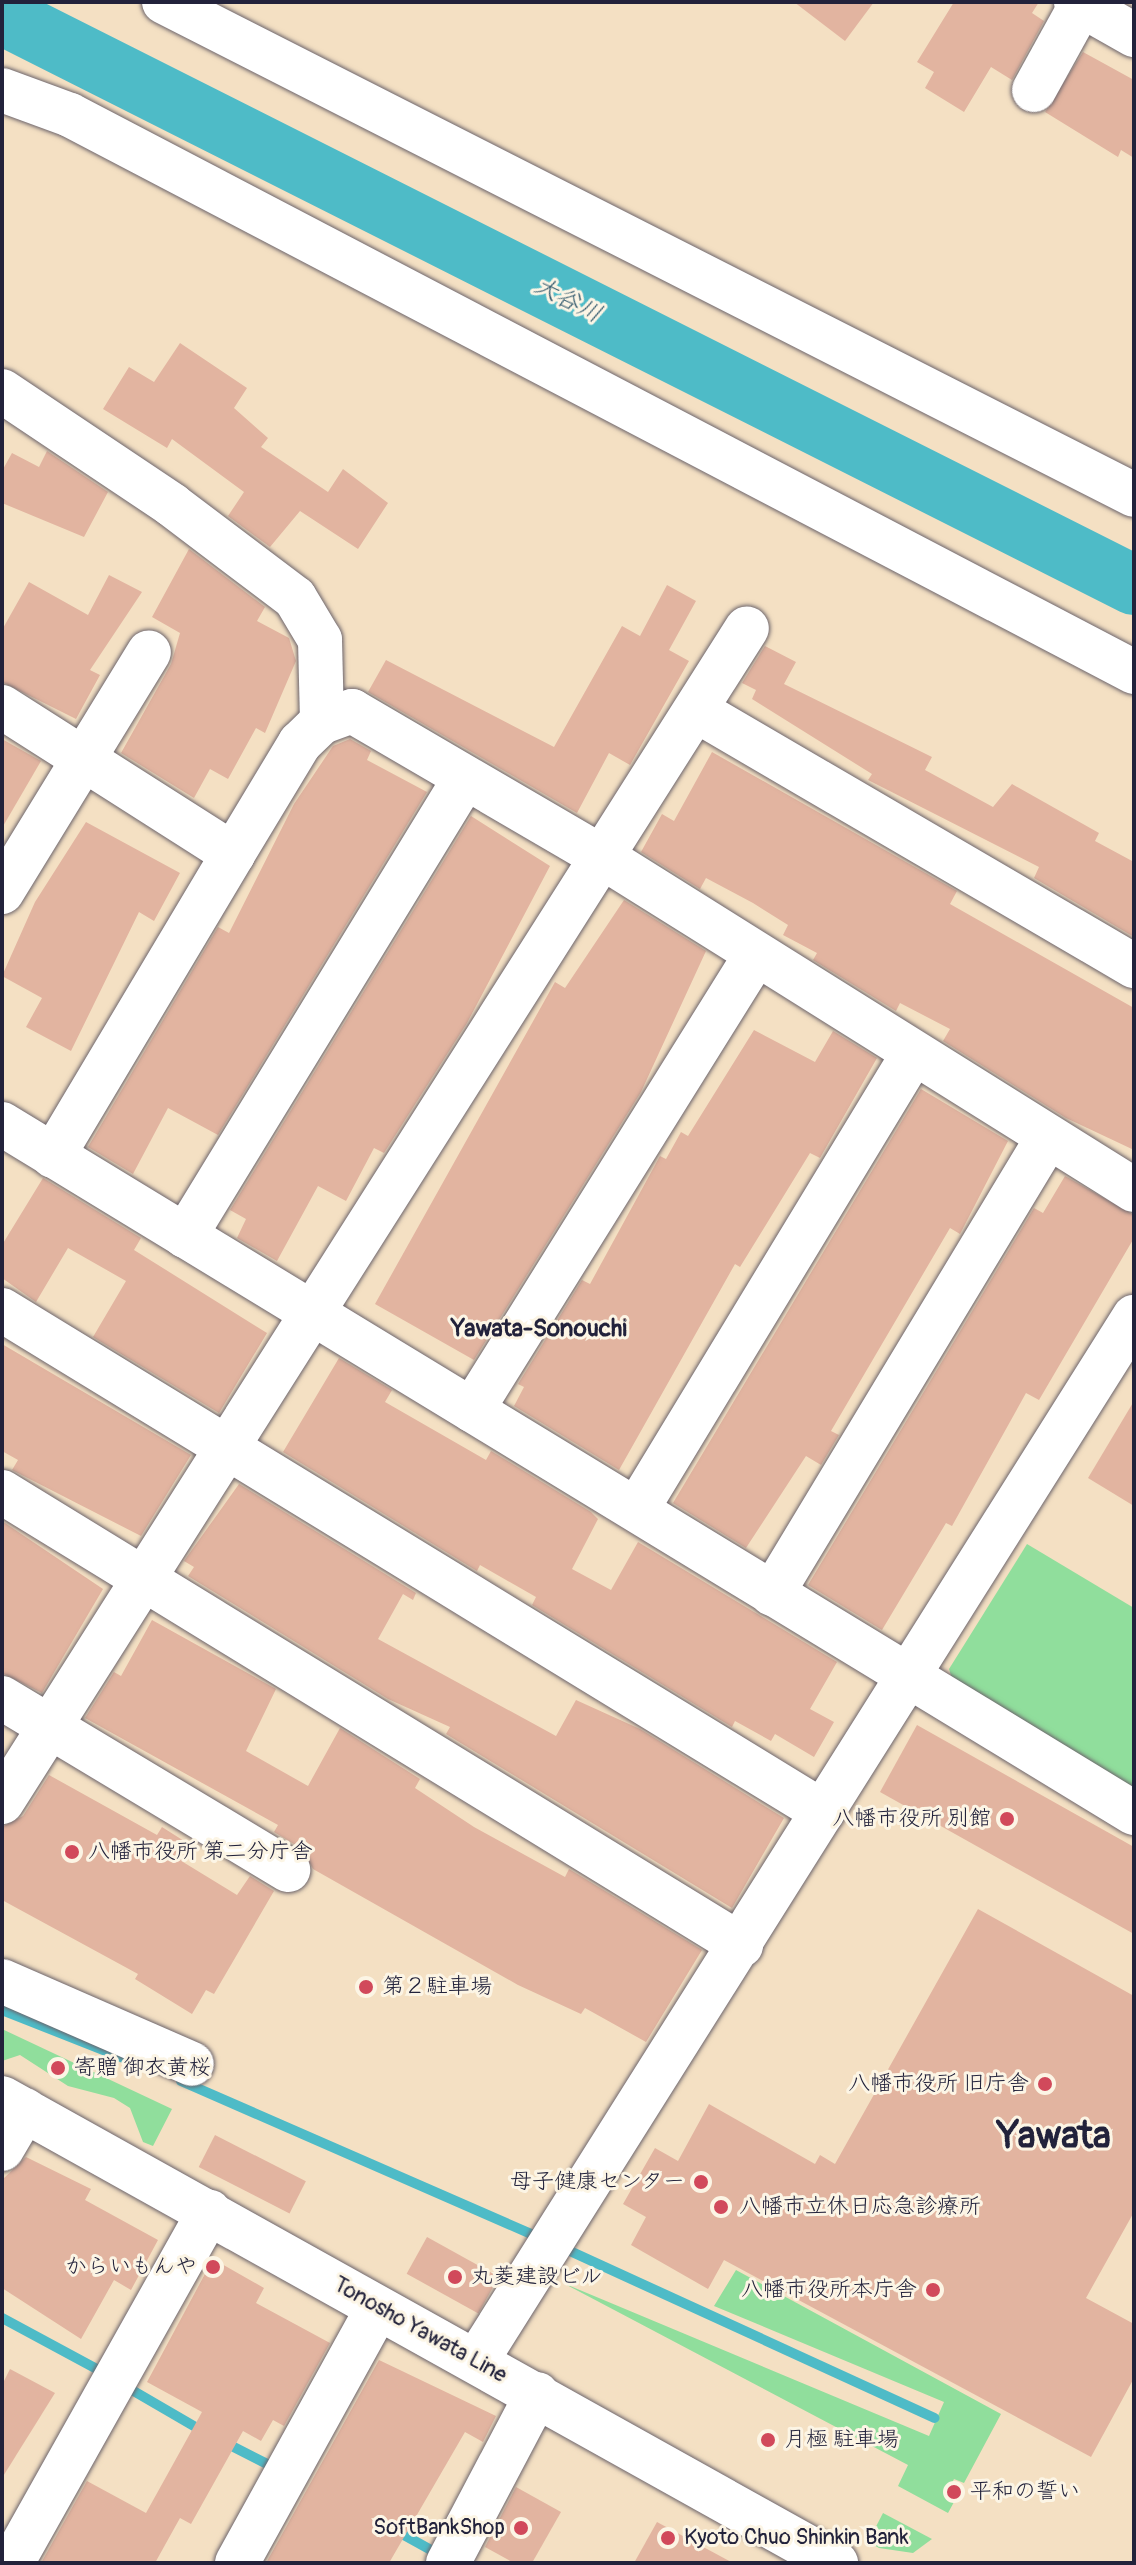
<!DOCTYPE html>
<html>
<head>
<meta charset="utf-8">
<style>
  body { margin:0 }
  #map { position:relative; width:1136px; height:2565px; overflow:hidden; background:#f4e0c3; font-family:Pangolin,"Klee One",sans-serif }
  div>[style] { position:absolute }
  .green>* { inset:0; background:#90de9c }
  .stream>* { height:10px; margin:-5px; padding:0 5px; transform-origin:5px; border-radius:5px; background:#4ebbc7 }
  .river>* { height:60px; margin:-30px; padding:0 30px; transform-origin:30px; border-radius:30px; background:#4ebbc7 }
  .building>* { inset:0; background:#e2b4a0; transform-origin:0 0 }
  .roads { filter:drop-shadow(0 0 2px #6c646b) drop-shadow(0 0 2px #6c646b) }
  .minor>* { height:44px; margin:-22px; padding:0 22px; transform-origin:22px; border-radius:22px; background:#fff }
  .major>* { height:44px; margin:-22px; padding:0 22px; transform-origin:22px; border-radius:22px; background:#fff }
  .dots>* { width:22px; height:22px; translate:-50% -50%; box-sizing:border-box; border:4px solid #fcf5e5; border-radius:50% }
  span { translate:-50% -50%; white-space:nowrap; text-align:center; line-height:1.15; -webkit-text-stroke:6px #fcf5e5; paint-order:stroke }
  .poi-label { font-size:22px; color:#22223b }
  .right { translate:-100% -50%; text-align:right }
  .left { translate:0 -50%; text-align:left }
  .street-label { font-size:22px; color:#22223b }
  .water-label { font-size:24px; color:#31586c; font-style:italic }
  .neighbourhood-label { font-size:24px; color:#22223b; font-weight:700 }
  .town-label { font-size:38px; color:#22223b; font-weight:700 }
  .frame { position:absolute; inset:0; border:4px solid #22223b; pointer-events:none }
</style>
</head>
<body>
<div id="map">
  <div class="green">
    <i style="clip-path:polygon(1027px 1544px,1134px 1608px,1134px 1799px,956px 1691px,949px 1669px)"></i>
    <i style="clip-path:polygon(2px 2029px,172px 2109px,153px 2146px,143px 2142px,130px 2108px,114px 2098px,68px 2086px,20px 2055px,2px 2061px)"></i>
    <i style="clip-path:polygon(736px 2270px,1001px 2414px,964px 2483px,954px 2479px,945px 2497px,954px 2502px,948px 2513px,898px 2486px,908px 2465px,563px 2283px,929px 2436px,944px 2402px,714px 2306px)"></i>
    <i style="clip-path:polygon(883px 2513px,932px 2539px,913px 2553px,879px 2548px,868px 2542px)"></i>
  </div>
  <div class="stream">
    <i style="left:2px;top:2010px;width:133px;rotate:21.6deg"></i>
    <i style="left:181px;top:2081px;width:393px;rotate:23.6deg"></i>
    <i style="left:559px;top:2246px;width:413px;rotate:24.6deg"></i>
    <i style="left:2px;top:2318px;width:120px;rotate:28.3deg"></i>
    <i style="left:125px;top:2386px;width:91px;rotate:30.2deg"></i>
    <i style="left:222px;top:2441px;width:64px;rotate:27deg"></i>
    <i style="left:393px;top:2529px;width:56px;rotate:28.9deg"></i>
  </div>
  <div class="river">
    <i style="left:2px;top:15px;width:1267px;rotate:26.73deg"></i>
  </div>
  <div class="building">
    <i style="clip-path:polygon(794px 2px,874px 2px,845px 41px)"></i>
    <i style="clip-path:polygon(954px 2px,1039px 2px,1032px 13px,1044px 21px,1012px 80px,991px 67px,964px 112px,925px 88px,934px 72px,917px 62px)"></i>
    <i style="clip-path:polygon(1083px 52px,1134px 80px,1134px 158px,1121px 150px,1118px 157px,1045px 112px)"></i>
    <i style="clip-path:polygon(180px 343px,247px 388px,234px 408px,268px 438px,261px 447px,328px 492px,343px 469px,388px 503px,358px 549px,300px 511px,270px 547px,228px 516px,244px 492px,172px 439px,167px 448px,103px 409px,129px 367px,154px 382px)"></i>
    <i style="clip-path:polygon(47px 451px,108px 492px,84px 537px,2px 503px,2px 471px,12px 453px,39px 467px)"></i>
    <i style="clip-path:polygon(189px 549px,265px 607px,257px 621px,289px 638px,296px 661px,265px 733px,256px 728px,228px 779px,210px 769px,194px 798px,121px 753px,171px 664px,180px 633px,152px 617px)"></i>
    <i style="clip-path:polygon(109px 575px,142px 592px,90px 670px,100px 675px,76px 719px,2px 682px,2px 630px,29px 582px,88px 615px)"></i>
    <i style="clip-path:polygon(667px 585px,696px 601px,669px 650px,689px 661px,630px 765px,609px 753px,577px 813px,368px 692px,386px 660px,554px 747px,622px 626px,640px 636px)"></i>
    <i style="clip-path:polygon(765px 646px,796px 662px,784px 684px,932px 757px,925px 770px,993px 807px,1012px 784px,1099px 833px,1095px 841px,1134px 862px,1134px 937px,1034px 878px,1039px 867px,868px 780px,872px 774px,752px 699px,756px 690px,742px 683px)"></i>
    <i style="clip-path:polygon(2px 739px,41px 761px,2px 828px)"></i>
    <i style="clip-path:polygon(350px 739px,371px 751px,367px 760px,427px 792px,218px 1135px,168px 1108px,133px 1174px,88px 1147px,218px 927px,229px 933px,294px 804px,333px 746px)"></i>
    <i style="clip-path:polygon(712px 752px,957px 891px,950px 904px,1134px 1008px,1134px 1150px,1066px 1118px,943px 1041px,950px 1029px,900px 1003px,896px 1011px,813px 960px,817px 953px,783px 935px,788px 925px,753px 903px,706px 878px,700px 889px,641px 852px,662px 814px,674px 821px)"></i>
    <i style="clip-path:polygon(471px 816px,550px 866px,467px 1023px,384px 1153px,374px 1148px,346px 1201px,318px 1186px,277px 1261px,237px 1238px,246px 1219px,230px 1210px)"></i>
    <i style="clip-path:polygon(86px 822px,180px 873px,154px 921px,139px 912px,71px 1051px,26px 1027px,42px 998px,2px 976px,35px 902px)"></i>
    <i style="clip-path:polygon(624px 900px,706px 951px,641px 1092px,474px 1360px,375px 1304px,555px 982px,565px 988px)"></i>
    <i style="clip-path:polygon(754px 1030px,815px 1062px,833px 1031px,877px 1058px,820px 1158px,810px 1153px,740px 1267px,735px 1264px,619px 1470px,514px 1406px,524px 1387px,518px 1384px,582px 1280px,590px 1284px,660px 1156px,666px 1159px,681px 1132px,688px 1136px)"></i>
    <i style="clip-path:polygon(921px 1089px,1008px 1141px,960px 1234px,950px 1228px,831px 1431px,839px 1435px,821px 1465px,806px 1456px,746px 1548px,673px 1503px)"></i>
    <i style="clip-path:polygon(1065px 1176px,1134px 1215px,1134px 1238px,1039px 1400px,1026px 1393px,952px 1526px,946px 1523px,882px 1630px,808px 1585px,1034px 1208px,1043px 1213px)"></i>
    <i style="clip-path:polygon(43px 1178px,141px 1238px,134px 1250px,267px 1333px,219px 1413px,93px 1337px,126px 1281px,68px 1248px,36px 1302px,2px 1278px,2px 1245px)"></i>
    <i style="clip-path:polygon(2px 1344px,191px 1455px,141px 1536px,12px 1470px,18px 1460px,2px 1451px)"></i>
    <i style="clip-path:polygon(339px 1358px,392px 1390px,385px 1402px,486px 1460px,491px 1451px,591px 1512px,598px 1519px,572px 1569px,611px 1590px,638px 1542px,837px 1662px,810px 1709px,834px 1722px,814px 1757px,775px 1734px,771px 1741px,735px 1721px,732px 1727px,532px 1605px,536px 1597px,480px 1565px,477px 1571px,283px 1452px)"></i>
    <i style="clip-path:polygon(1134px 1401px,1134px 1506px,1088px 1478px)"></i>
    <i style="clip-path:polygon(239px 1484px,416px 1593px,413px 1600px,403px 1594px,378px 1639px,556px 1736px,576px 1700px,640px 1729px,784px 1818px,732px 1908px,446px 1734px,450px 1727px,388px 1699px,188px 1576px,194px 1567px,184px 1561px)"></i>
    <i style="clip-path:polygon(2px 1521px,103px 1589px,42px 1693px,2px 1673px)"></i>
    <i style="clip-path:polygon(152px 1620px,276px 1689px,246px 1751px,308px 1786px,340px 1728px,420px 1779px,415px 1788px,474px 1827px,565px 1877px,569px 1869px,702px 1950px,646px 2042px,585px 2008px,581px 2014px,518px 1985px,313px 1869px,302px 1849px,274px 1832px,278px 1825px,85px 1718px,114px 1672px,121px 1676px)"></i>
    <i style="clip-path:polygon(917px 1725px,1134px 1847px,1134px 1934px,880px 1792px)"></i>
    <i style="clip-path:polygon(49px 1775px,157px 1835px,162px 1827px,192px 1846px,183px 1862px,237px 1895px,250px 1876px,274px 1891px,214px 1994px,206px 1990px,192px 2014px,135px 1979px,138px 1974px,2px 1900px,2px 1827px,23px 1816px)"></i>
    <i style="clip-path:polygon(978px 1909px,1134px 1996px,1134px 2212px,1086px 2298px,1134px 2324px,1134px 2378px,1091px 2457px,724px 2260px,708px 2289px,631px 2245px,646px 2217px,623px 2204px,655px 2148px,678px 2161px,709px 2104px,815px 2164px,820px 2155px,835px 2164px)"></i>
    <i style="left:215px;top:2135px;width:102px;height:36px;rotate:27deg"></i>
    <i style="clip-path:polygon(26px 2157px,91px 2189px,85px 2200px,158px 2240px,131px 2290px,114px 2280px,81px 2339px,2px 2288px,2px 2180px)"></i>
    <i style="left:427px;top:2237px;width:82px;height:42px;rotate:29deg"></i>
    <i style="clip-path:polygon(213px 2259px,264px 2288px,256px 2303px,330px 2343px,284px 2426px,273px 2420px,261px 2441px,243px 2431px,191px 2524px,180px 2518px,155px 2563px,41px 2563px,87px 2481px,146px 2513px,202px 2412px,147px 2382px)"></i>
    <i style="clip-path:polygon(379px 2360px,496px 2416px,483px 2442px,465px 2432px,389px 2563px,266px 2563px)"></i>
    <i style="clip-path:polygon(10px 2369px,55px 2393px,2px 2478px,2px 2385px)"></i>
    <i style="clip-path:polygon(516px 2487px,561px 2512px,532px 2563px,514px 2563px,485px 2547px)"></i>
    <i style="clip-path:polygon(657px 2522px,733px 2563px,634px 2563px)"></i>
  </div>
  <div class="roads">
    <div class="minor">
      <i style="left:164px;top:2px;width:1088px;rotate:26.94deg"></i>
      <i style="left:1076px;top:2px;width:67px;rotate:29.6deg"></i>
      <i style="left:2px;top:90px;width:72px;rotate:20.2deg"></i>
      <i style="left:70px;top:115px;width:1201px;rotate:27.63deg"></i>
      <i style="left:1034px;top:90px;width:97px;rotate:-61.1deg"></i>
      <i style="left:2px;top:391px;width:205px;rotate:33.8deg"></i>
      <i style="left:172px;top:505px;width:154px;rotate:37.1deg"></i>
      <i style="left:295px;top:598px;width:49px;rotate:59.2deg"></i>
      <i style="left:320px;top:640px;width:82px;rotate:88.6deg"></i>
      <i style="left:2px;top:707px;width:274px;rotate:32.5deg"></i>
      <i style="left:233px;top:854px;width:130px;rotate:-58.9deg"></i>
      <i style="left:300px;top:743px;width:30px;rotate:-44deg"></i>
      <i style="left:322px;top:722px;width:32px;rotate:-20deg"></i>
      <i style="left:352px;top:711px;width:292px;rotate:30.3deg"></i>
      <i style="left:604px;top:858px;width:625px;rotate:32.06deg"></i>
      <i style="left:699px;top:712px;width:504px;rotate:30.28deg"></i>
      <i style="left:2px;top:892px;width:281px;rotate:-58.5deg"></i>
      <i style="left:2px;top:1124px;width:1325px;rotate:31.33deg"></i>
      <i style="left:53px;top:1156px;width:352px;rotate:-59.2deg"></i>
      <i style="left:185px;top:1236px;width:537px;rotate:-58.56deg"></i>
      <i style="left:2px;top:1310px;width:962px;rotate:31.44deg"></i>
      <i style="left:472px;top:1410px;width:535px;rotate:-58.06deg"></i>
      <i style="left:2px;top:1492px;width:867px;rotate:31.51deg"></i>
      <i style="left:637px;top:1509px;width:532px;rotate:-58.76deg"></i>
      <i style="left:772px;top:1594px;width:534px;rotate:-58.87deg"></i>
      <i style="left:2px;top:1698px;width:334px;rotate:31deg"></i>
      <i style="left:2px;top:1802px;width:1390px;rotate:-57.6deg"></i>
      <i style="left:2px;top:1981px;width:207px;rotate:23.6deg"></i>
      <i style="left:2px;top:2149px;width:45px;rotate:-59.5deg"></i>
      <i style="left:477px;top:2360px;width:1233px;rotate:-57.79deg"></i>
      <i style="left:12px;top:2563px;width:403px;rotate:-60.7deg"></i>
      <i style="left:237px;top:2563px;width:291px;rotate:-61.1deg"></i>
      <i style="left:448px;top:2563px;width:191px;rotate:-62.2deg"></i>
    </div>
    <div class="major">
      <i style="left:2px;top:2098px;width:955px;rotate:29.14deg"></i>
    </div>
  </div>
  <div class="dots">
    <i style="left:1007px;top:1819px;background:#d1495b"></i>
    <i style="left:72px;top:1852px;background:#d1495b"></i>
    <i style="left:366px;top:1987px;background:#d1495b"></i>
    <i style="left:58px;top:2068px;background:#d1495b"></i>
    <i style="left:1045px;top:2084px;background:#d1495b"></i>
    <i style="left:701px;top:2182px;background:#d1495b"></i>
    <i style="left:721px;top:2207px;background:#d1495b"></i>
    <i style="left:213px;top:2267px;background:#d1495b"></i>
    <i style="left:455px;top:2277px;background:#d1495b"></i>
    <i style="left:933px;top:2290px;background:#d1495b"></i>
    <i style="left:768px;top:2440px;background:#d1495b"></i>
    <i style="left:954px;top:2492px;background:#d1495b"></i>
    <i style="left:521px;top:2528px;background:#d1495b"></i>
    <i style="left:668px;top:2538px;background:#d1495b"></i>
  </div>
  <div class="poi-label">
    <span class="right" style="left:991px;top:1819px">八幡市役所 別館</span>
    <span class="left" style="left:88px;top:1852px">八幡市役所 第二分庁舎</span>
    <span class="left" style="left:382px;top:1987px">第２駐車場</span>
    <span class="left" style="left:74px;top:2068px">寄贈 御衣黄桜</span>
    <span class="right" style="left:1029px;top:2084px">八幡市役所 旧庁舎</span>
    <span class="right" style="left:685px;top:2182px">母子健康センター</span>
    <span class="left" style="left:739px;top:2207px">八幡市立休日応急診療所</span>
    <span class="right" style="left:197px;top:2267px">からいもんや</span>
    <span class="left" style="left:471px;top:2277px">丸菱建設ビル</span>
    <span class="right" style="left:917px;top:2290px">八幡市役所本庁舎</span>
    <span class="left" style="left:784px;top:2440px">月極 駐車場</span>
    <span class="left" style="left:970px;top:2492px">平和の誓い</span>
    <span class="right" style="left:505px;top:2528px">SoftBankShop</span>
    <span class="left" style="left:684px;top:2538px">Kyoto Chuo Shinkin Bank</span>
  </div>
  <div class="street-label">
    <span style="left:420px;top:2330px;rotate:29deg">Tonosho Yawata Line</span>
  </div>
  <div class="water-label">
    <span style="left:568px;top:300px;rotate:27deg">大谷川</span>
  </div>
  <div class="neighbourhood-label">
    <span style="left:539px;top:1329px">Yawata-Sonouchi</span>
  </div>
  <div class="town-label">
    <span style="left:1054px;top:2137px">Yawata</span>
  </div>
  <div class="frame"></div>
</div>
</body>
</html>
